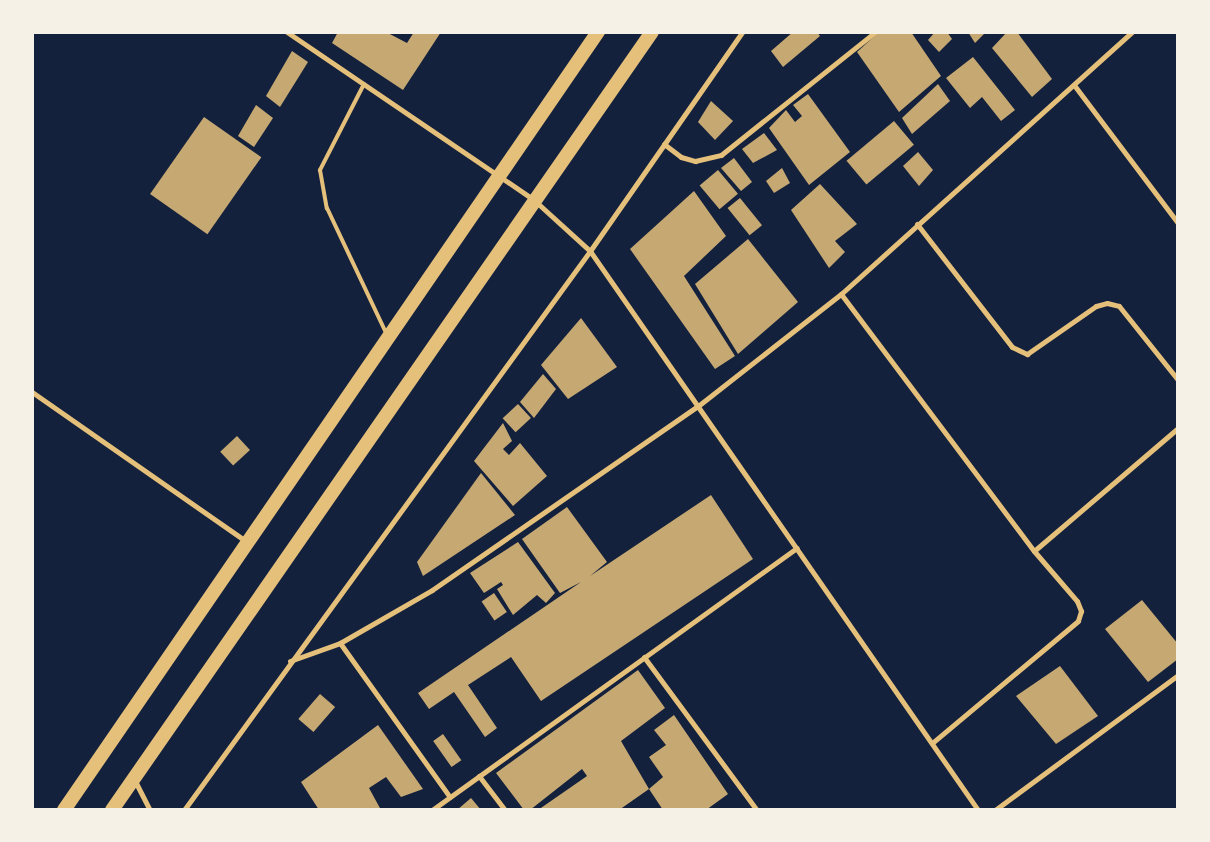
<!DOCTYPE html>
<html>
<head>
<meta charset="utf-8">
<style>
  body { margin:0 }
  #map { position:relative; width:1210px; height:842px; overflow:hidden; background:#14213d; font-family:"Public Sans",sans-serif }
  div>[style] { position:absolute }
  .building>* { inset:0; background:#c6a872; transform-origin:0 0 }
  .service>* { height:4px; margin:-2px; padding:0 2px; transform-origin:2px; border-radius:2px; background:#e5c07b }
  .minor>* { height:5px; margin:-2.5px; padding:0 2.5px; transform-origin:2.5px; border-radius:2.5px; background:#e5c07b }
  .trunk>* { height:14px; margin:-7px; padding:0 7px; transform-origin:7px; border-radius:7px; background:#e5c07b }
  span { translate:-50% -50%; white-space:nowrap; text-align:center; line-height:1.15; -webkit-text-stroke:5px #f6f1e7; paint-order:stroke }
  .frame { position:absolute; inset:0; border:34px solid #f6f1e7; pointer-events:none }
</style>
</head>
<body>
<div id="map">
  <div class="building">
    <i style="clip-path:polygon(338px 32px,386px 32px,407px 43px,414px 32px,441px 32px,403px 90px,332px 43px)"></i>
    <i style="clip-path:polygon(793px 32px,817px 32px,820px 36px,783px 67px,771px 51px)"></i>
    <i style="clip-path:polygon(879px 32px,911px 32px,941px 76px,899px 112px,857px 52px)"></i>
    <i style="clip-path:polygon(935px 32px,947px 32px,952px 39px,939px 52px,928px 40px)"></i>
    <i style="clip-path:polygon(968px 32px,983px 32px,984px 34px,975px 43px)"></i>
    <i style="clip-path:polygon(1007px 32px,1017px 32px,1052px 79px,1032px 97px,992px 48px)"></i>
    <i style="clip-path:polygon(292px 51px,308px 62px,280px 107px,266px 96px)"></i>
    <i style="clip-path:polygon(973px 57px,1015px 110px,1001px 121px,982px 97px,970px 108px,946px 78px)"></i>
    <i style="clip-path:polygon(938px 84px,950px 101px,912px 134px,902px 118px)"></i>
    <i style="clip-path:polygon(808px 94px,850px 152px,809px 185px,769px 128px,786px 110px,795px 122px,802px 116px,793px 105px)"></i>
    <i style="clip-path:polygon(711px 101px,733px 121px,715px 140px,698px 122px)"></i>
    <i style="clip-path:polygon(256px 105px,273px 118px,254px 147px,238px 136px)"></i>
    <i style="left:204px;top:117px;width:70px;height:94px;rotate:35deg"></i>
    <i style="left:894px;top:121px;width:31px;height:62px;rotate:50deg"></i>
    <i style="clip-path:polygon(764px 133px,777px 150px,753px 163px,742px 149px)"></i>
    <i style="clip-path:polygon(918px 152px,933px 170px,919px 186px,903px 166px)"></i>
    <i style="clip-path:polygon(734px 158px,752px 182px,741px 191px,721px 168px)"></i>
    <i style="clip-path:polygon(782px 168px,790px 183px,774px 193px,766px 181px)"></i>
    <i style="left:718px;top:170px;width:31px;height:24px;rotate:50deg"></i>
    <i style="clip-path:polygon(820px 184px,857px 224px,835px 241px,845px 252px,829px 268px,791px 210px)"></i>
    <i style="clip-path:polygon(694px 191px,726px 236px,684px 276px,735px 356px,715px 369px,630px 249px)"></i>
    <i style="left:740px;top:198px;width:35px;height:16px;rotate:51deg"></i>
    <i style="clip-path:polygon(748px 239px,798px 302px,738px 354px,695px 284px)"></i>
    <i style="clip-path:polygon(581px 318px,617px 367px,568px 399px,541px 365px)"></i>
    <i style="clip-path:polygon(543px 374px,556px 389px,534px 418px,520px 402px)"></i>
    <i style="left:518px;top:404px;width:19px;height:21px;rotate:47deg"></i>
    <i style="clip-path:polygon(503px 423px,512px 441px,503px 449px,509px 455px,520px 443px,547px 476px,513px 506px,474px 461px)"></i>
    <i style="left:237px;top:436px;width:19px;height:23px;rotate:47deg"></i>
    <i style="clip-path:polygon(481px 473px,515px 515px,423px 576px,417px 562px)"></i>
    <i style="clip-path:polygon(711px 495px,753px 559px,541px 701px,511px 657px,468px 685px,497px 728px,485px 737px,454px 692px,429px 709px,418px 693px,581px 582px,560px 593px,522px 539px,567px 507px,607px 562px,590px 576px)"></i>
    <i style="clip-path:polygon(518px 542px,555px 593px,546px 603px,537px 595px,513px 615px,497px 589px,503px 585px,501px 582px,484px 593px,470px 573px)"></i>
    <i style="left:494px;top:593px;width:23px;height:15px;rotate:56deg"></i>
    <i style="clip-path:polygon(1142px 600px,1178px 644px,1178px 659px,1148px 682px,1105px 629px)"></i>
    <i style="clip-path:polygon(1060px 666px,1098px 716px,1056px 744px,1016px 696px)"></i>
    <i style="clip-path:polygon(638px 670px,665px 708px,621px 741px,649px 789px,619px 810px,538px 810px,587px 776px,582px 769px,530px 810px,524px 810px,496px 773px)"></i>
    <i style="left:320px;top:694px;width:20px;height:33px;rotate:41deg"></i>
    <i style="clip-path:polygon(674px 715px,728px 794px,706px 810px,663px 810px,649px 789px,663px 777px,649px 757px,666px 745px,654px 730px)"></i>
    <i style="clip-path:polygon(378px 725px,423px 789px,401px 797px,386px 777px,369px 788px,381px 810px,319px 810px,301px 782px)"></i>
    <i style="left:443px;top:734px;width:32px;height:12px;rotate:55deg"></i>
    <i style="clip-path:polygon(471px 798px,481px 810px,457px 810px)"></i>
  </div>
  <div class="service">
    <i style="left:364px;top:84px;width:97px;rotate:117.1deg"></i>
    <i style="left:320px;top:170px;width:39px;rotate:80deg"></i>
    <i style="left:327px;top:208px;width:138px;rotate:64.7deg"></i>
  </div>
  <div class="minor">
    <i style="left:287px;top:32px;width:299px;rotate:34.2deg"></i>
    <i style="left:534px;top:200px;width:76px;rotate:42.3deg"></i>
    <i style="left:590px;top:251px;width:680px;rotate:55.24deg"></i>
    <i style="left:1074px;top:85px;width:173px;rotate:53deg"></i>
    <i style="left:664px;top:144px;width:21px;rotate:37deg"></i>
    <i style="left:681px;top:157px;width:15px;rotate:16deg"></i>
    <i style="left:695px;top:161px;width:27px;rotate:-13deg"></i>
    <i style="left:721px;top:155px;width:197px;rotate:-38.6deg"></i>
    <i style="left:917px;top:224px;width:155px;rotate:52.3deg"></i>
    <i style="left:1012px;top:347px;width:17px;rotate:25deg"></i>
    <i style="left:1027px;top:354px;width:84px;rotate:-34.8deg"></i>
    <i style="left:1096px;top:306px;width:11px;rotate:-15deg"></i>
    <i style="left:1107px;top:303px;width:12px;rotate:14deg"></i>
    <i style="left:1119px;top:306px;width:95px;rotate:51.4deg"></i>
    <i style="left:841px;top:294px;width:321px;rotate:53.1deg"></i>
    <i style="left:1034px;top:551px;width:66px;rotate:49.3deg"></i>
    <i style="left:1077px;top:601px;width:11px;rotate:68deg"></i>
    <i style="left:1081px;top:611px;width:10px;rotate:107deg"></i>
    <i style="left:1078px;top:621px;width:190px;rotate:140.1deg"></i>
    <i style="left:32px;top:392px;width:262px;rotate:34.9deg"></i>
    <i style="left:1034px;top:551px;width:189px;rotate:-40.5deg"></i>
    <i style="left:340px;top:643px;width:189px;rotate:54.5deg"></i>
    <i style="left:644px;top:657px;width:190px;rotate:53.6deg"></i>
    <i style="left:290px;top:661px;width:53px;rotate:-19.8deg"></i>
    <i style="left:340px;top:643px;width:106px;rotate:-29.9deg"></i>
    <i style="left:432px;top:590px;width:323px;rotate:-34.7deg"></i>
    <i style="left:698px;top:406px;width:182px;rotate:-38.1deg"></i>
    <i style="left:841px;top:294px;width:392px;rotate:-42deg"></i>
    <i style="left:479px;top:776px;width:43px;rotate:52.6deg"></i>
    <i style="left:135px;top:781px;width:33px;rotate:63deg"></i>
    <i style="left:184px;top:810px;width:691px;rotate:-54.01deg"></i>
    <i style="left:590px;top:251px;width:267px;rotate:-55.2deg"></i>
    <i style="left:432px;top:810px;width:449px;rotate:-35.7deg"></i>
    <i style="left:995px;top:810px;width:227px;rotate:-36.4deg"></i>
  </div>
  <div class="trunk">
    <i style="left:64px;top:810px;width:944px;rotate:-55.54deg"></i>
    <i style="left:112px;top:810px;width:947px;rotate:-55.24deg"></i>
  </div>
  <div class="frame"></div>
</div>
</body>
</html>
